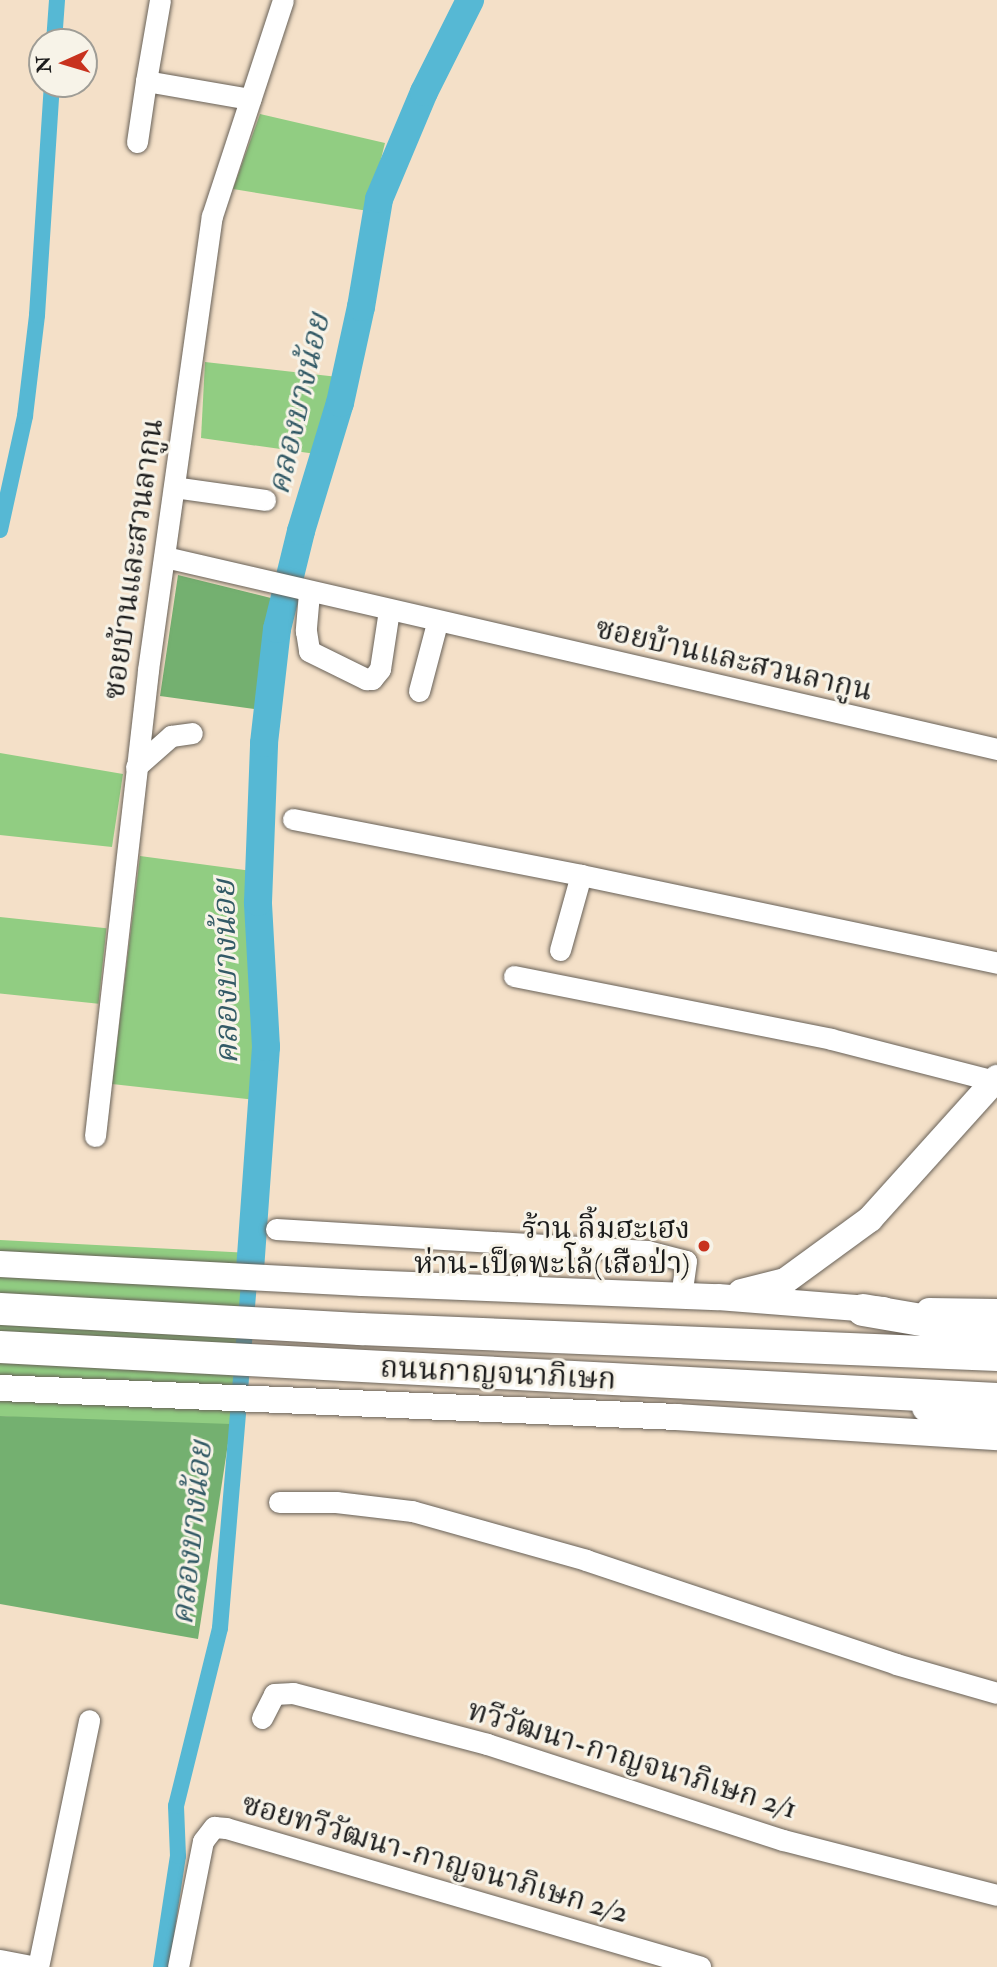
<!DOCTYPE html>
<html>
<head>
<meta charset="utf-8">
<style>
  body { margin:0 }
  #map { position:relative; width:997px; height:1967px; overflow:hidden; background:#f4e0c8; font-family:"IM FELL Double Pica","Noto Serif Thai",serif }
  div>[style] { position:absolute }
  .green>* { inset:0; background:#91cd82; transform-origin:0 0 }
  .forest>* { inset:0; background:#74b070 }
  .canal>* { height:16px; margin:-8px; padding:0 8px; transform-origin:8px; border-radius:8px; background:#56b8d4 }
  .river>* { height:28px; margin:-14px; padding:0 14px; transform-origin:14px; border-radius:14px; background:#56b8d4 }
  .roads { filter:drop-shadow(0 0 2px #686158) drop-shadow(0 0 2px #686158) }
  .minor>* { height:21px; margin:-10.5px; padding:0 10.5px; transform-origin:10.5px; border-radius:10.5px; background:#fff }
  .major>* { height:26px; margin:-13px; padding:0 13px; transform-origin:13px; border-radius:13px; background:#fff }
  .highway>* { height:32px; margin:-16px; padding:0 16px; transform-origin:16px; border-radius:16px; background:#fff }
  .dots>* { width:19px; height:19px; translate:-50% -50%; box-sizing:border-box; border:4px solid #f7f3e8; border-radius:50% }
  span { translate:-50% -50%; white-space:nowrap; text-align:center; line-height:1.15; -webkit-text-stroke:6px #f7f3e8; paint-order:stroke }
  .street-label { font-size:30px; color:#1c1c1c }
  .poi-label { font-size:30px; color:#1c1c1c }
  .right { translate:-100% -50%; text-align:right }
  .water-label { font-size:32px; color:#335a66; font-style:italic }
  .north { position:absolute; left:28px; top:28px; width:70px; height:70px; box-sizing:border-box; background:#f7f3e8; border:2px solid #9f9d96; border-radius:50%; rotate:266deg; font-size:19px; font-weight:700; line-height:28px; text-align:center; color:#1c1c1c }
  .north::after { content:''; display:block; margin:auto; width:24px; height:32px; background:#c8321e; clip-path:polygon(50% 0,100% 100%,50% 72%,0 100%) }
</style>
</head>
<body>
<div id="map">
  <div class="green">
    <i style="clip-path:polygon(260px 114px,385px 143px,368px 211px,233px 189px)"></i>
    <i style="clip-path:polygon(205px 362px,338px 377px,316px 454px,201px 438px)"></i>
    <i style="clip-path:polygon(0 753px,123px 774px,112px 847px,0 835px)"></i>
    <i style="clip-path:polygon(140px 856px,252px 871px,261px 1050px,257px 1100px,112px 1084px)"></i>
    <i style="left:0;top:917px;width:107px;height:76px;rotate:6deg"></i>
    <i style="left:0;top:1240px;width:246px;height:176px;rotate:3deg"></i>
  </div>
  <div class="forest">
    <i style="clip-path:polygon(178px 575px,271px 598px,263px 668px,262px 710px,160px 696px)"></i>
    <i style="clip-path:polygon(0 1416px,231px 1424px,198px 1639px,0 1604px)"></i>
  </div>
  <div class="canal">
    <i style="left:54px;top:42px;width:42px;rotate:-85.9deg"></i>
    <i style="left:0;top:530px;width:117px;rotate:-77.6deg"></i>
    <i style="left:25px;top:416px;width:102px;rotate:-83.2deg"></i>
    <i style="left:37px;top:315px;width:231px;rotate:-86.3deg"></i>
    <i style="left:161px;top:1967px;width:112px;rotate:-81.3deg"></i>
    <i style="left:178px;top:1856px;width:50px;rotate:-92.3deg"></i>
    <i style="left:176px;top:1806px;width:183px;rotate:-76.1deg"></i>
    <i style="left:220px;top:1628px;width:359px;rotate:-85.2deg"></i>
  </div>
  <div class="river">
    <i style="left:250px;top:1270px;width:224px;rotate:-85.9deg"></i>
    <i style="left:266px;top:1047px;width:145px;rotate:-93.2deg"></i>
    <i style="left:258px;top:902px;width:159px;rotate:-87.8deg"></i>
    <i style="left:264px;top:743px;width:115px;rotate:-83.5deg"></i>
    <i style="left:277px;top:629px;width:101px;rotate:-76.2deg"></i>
    <i style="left:301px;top:531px;width:134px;rotate:-73.1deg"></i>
    <i style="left:340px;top:403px;width:98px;rotate:-77.7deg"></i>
    <i style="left:361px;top:307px;width:109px;rotate:-80.5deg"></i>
    <i style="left:379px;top:199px;width:116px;rotate:-67.2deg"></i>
    <i style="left:424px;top:92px;width:103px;rotate:-63.4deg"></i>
  </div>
  <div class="roads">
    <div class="minor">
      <i style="left:146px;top:81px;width:82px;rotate:-80.2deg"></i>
      <i style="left:137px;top:142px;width:62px;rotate:-81.6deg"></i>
      <i style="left:146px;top:81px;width:106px;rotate:9.8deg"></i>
      <i style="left:174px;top:487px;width:92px;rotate:8.1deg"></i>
      <i style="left:165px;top:557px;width:854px;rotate:12.99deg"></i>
      <i style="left:309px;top:593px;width:38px;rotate:95deg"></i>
      <i style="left:306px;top:631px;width:20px;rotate:81deg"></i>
      <i style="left:309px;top:651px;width:64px;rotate:26.2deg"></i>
      <i style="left:366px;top:679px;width:6px"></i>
      <i style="left:372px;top:679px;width:13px;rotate:-51deg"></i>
      <i style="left:380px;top:669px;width:60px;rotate:-81.3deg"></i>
      <i style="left:419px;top:691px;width:70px;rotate:-75.2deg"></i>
      <i style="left:136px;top:767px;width:47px;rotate:-41.5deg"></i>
      <i style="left:171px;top:736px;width:21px;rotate:-8deg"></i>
      <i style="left:293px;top:819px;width:293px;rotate:11deg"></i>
      <i style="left:581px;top:875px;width:425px;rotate:11.9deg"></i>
      <i style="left:560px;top:950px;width:78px;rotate:-74.4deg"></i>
      <i style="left:514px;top:976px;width:323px;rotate:11.2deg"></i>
      <i style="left:831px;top:1039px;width:168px;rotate:14.4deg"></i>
      <i style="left:95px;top:1136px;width:469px;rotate:-83.5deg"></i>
      <i style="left:148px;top:670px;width:458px;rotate:-82deg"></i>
      <i style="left:212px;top:216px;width:227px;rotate:-71.8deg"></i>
      <i style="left:276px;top:1229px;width:372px;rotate:3.4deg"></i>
      <i style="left:647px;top:1251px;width:40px;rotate:14.4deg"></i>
      <i style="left:686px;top:1261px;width:35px;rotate:98deg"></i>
      <i style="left:527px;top:1289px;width:45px;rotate:-86.2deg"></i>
      <i style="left:279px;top:1502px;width:57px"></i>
      <i style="left:336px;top:1502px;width:77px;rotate:6.8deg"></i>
      <i style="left:412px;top:1511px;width:181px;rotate:15.7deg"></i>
      <i style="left:586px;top:1560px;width:327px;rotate:18.5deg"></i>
      <i style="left:896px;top:1664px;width:105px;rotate:16deg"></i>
      <i style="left:262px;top:1718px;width:27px;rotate:-63deg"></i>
      <i style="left:274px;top:1694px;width:19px;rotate:-3deg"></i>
      <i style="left:293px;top:1693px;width:201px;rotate:14.7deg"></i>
      <i style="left:487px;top:1744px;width:311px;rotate:18deg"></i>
      <i style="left:783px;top:1840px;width:221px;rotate:14.4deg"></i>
      <i style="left:0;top:1960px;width:37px;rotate:11deg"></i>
      <i style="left:38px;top:1967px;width:252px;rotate:-78.3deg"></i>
      <i style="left:178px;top:1967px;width:128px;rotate:-78.8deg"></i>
      <i style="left:203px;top:1841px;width:18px;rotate:-52deg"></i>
      <i style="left:214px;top:1827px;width:12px;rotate:5deg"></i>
      <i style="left:226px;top:1828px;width:494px;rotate:16.3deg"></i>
    </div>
    <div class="major">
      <i style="left:0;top:1264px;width:362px;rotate:3deg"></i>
      <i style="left:362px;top:1283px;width:356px;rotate:2.3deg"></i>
      <i style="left:718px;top:1297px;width:166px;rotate:4.5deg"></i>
      <i style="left:741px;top:1292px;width:45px;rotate:-14deg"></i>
      <i style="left:785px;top:1281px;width:105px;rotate:-36.1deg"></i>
      <i style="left:870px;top:1219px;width:190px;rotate:-48deg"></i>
      <i style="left:929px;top:1311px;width:68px;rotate:0.8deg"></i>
      <i style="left:0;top:1388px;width:678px;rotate:2.45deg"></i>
      <i style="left:677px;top:1417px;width:321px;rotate:3.6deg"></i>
    </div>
    <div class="highway">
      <i style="left:0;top:1309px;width:361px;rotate:3.2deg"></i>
      <i style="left:360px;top:1329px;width:638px;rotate:2.34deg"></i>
      <i style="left:863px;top:1310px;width:136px;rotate:9.7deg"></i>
      <i style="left:0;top:1347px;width:998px;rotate:2.99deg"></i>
      <i style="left:928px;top:1407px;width:72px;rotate:17.7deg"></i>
    </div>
  </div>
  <div class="dots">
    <i style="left:704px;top:1246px;background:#c8321e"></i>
  </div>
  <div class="street-label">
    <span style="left:134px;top:559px;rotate:-82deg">ซอยบ้านและสวนลากูน</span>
    <span style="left:734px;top:660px;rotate:13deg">ซอยบ้านและสวนลากูน</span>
    <span style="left:498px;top:1374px;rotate:3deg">ถนนกาญจนาภิเษก</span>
    <span style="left:632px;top:1760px;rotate:17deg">ทวีวัฒนา-กาญจนาภิเษก 2/1</span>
    <span style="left:435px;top:1859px;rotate:16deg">ซอยทวีวัฒนา-กาญจนาภิเษก 2/2</span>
  </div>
  <div class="poi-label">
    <span class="right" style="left:690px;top:1246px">ร้าน ลิ้มฮะเฮง<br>ห่าน-เป็ดพะโล้(เสือป่า)</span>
  </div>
  <div class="water-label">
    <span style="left:299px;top:404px;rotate:-77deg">คลองบางน้อย</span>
    <span style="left:226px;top:972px;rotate:-91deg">คลองบางน้อย</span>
    <span style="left:192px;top:1533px;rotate:-84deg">คลองบางน้อย</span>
  </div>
  <div class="north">N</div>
</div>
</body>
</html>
